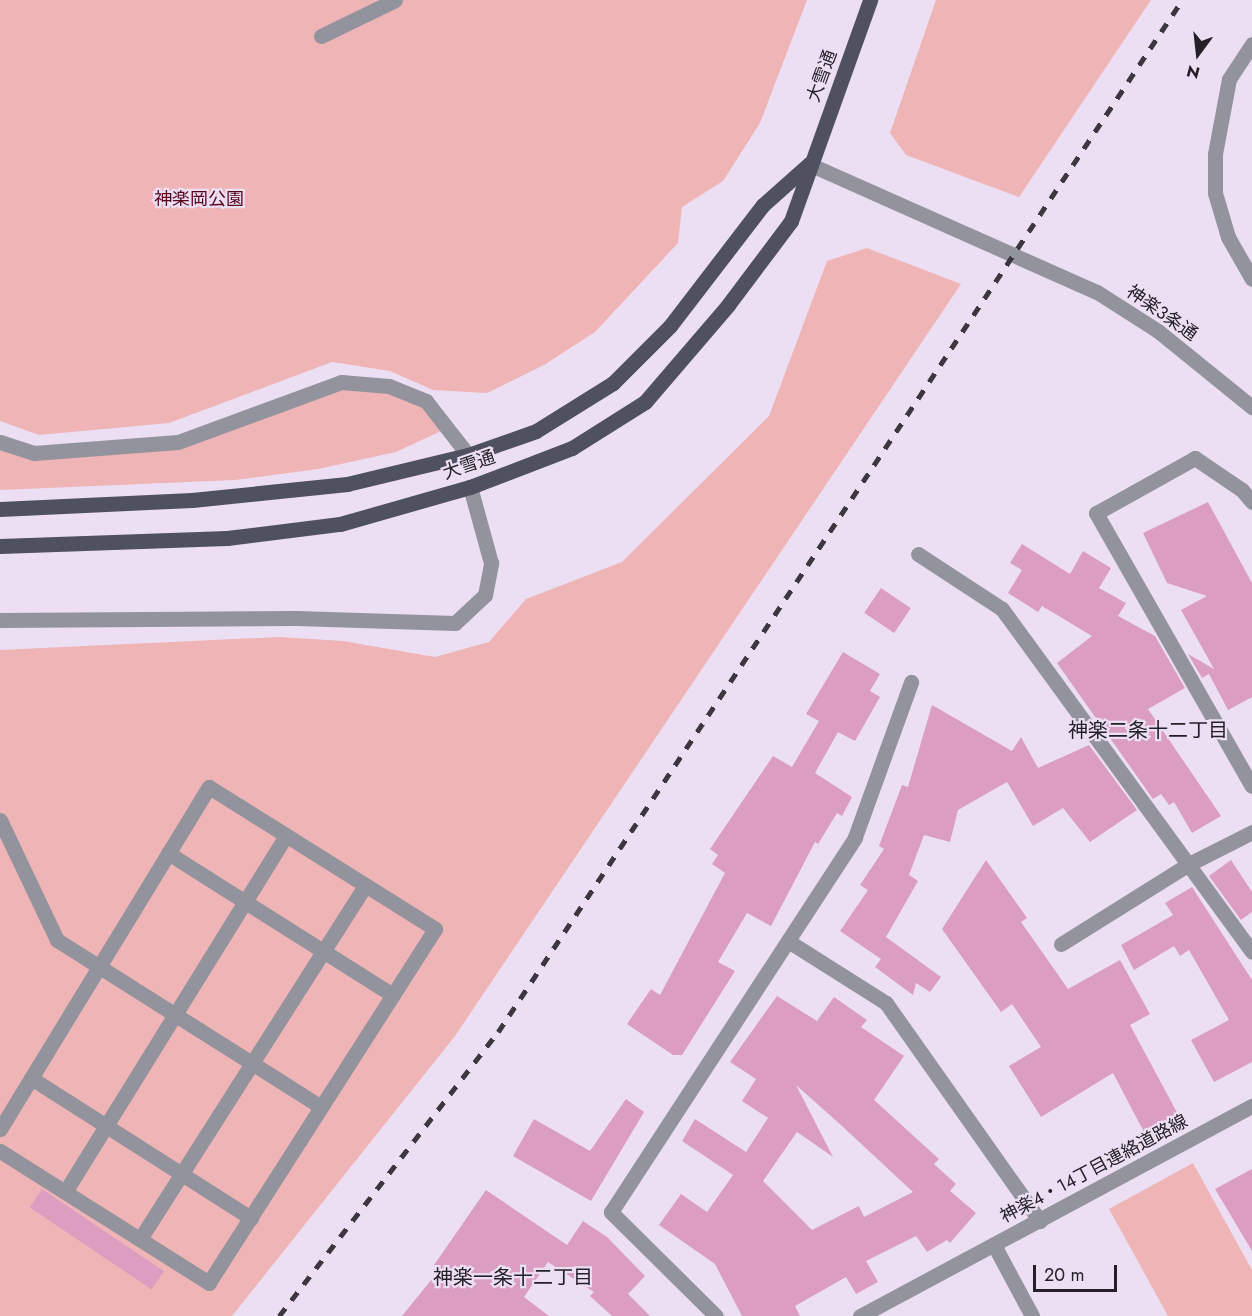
<!DOCTYPE html>
<html>
<head>
<meta charset="utf-8">
<style>
  body { margin:0 }
  #map { position:relative; width:1252px; height:1316px; overflow:hidden; background:#ecdff3; font-family:Jost,"Noto Sans JP",sans-serif }
  div>[style] { position:absolute }
  .green>* { inset:0; background:#efb4b6 }
  .building>* { inset:0; background:#db9ec0; transform-origin:0 0 }
  .minor>* { height:15px; margin:-7.5px; padding:0 7.5px; transform-origin:7.5px; border-radius:7.5px; background:#92939c }
  .major>* { height:15px; margin:-7.5px; padding:0 7.5px; transform-origin:7.5px; border-radius:7.5px; background:#4f5060 }
  .rail>* { height:4.5px; margin-top:-2.25px; transform-origin:0; background:repeating-linear-gradient(90deg,#3c363f 0 10px,transparent 0 20px) }
  span { translate:-50% -50%; white-space:nowrap; text-align:center; line-height:1.15; -webkit-text-stroke:4.5px #ecdff3; paint-order:stroke }
  .street-label { font-size:18px; color:#252028 }
  .park-label { font-size:18px; color:#580419 }
  .neighbourhood-label { font-size:20px; color:#252028 }
  .north { position:absolute; left:1168px; top:24px; width:60px; height:60px; -webkit-text-stroke:4px #ecdff3; paint-order:stroke; rotate:195deg; font-size:16px; font-weight:700; line-height:24px; text-align:center; color:#252028 }
  .north::after { content:''; display:block; margin:auto; width:21px; height:27px; background:#252028; clip-path:polygon(50% 0,100% 100%,50% 72%,0 100%) }
  .scale { position:absolute; left:1033px; top:1265px; width:84px; height:27px; box-sizing:border-box; border:3px solid #252028; border-top:0; padding-left:8px; font-size:18px; line-height:21px; white-space:nowrap; color:#252028; -webkit-text-stroke:4px #ecdff3; paint-order:stroke }
</style>
</head>
<body>
<div id="map">
  <div class="green">
    <i style="clip-path:polygon(0 0,807px 0,760px 123px,723px 181px,682px 207px,678px 243px,595px 332px,544px 365px,487px 393px,433px 390px,390px 371px,332px 362px,169px 423px,39px 435px,0 421px)"></i>
    <i style="clip-path:polygon(936px 0,1151px 0,1019px 197px,906px 155px,890px 133px)"></i>
    <i style="clip-path:polygon(867px 248px,961px 284px,455px 1036px,232px 1316px,0 1316px,0 650px,279px 637px,343px 641px,435px 657px,489px 642px,526px 599px,622px 562px,769px 416px,827px 261px)"></i>
    <i style="clip-path:polygon(341px 382px,426px 401px,450px 427px,396px 452px,318px 469px,235px 480px,0 490px,0 442px,34px 453px,178px 442px)"></i>
    <i style="clip-path:polygon(1193px 1163px,1252px 1270px,1252px 1316px,1168px 1316px,1109px 1209px)"></i>
  </div>
  <div class="building">
    <i style="clip-path:polygon(1208px 502px,1252px 583px,1252px 697px,1228px 710px,1209px 674px,1202px 678px,1188px 654px,1214px 669px,1181px 610px,1207px 596px,1167px 583px,1143px 533px)"></i>
    <i style="clip-path:polygon(1022px 544px,1070px 574px,1083px 551px,1111px 568px,1099px 588px,1126px 603px,1118px 616px,1155px 636px,1185px 688px,1148px 709px,1221px 816px,1192px 833px,1174px 802px,1169px 805px,1161px 794px,1153px 799px,1057px 663px,1092px 636px,1042px 606px,1038px 612px,1008px 593px,1022px 570px,1010px 563px)"></i>
    <i style="left:881px;top:588px;width:36px;height:30px;rotate:34deg"></i>
    <i style="clip-path:polygon(843px 652px,880px 674px,870px 691px,880px 697px,855px 741px,838px 732px,815px 773px,852px 797px,842px 816px,837px 813px,818px 844px,815px 842px,771px 926px,747px 913px,718px 962px,735px 971px,682px 1055px,673px 1055px,627px 1024px,651px 989px,660px 995px,725px 873px,712px 864px,718px 855px,710px 849px,773px 756px,792px 767px,819px 721px,806px 714px)"></i>
    <i style="clip-path:polygon(932px 705px,1012px 751px,1021px 737px,1038px 768px,1089px 745px,1137px 810px,1090px 842px,1063px 808px,1033px 826px,1007px 782px,958px 810px,950px 842px,924px 835px,909px 875px,918px 881px,886px 937px,941px 977px,930px 992px,916px 983px,913px 995px,875px 967px,881px 959px,840px 931px,868px 890px,860px 885px,884px 849px,879px 846px,902px 785px,908px 787px)"></i>
    <i style="clip-path:polygon(986px 860px,1027px 918px,1021px 922px,1068px 989px,1120px 960px,1150px 1014px,1130px 1025px,1180px 1118px,1146px 1136px,1113px 1073px,1041px 1117px,1009px 1066px,1041px 1047px,1012px 1004px,1001px 1012px,942px 929px)"></i>
    <i style="clip-path:polygon(1231px 860px,1252px 892px,1252px 912px,1241px 920px,1209px 876px)"></i>
    <i style="clip-path:polygon(1192px 887px,1252px 980px,1252px 1062px,1214px 1082px,1191px 1040px,1229px 1020px,1189px 950px,1180px 956px,1174px 946px,1134px 970px,1121px 945px,1173px 915px,1165px 903px)"></i>
    <i style="clip-path:polygon(evenodd,777px 996px,817px 1021px,834px 997px,867px 1020px,861px 1027px,904px 1056px,874px 1100px,939px 1159px,934px 1164px,956px 1184px,950px 1191px,976px 1213px,950px 1243px,947px 1240px,927px 1252px,916px 1236px,866px 1261px,878px 1282px,856px 1294px,846px 1277px,795px 1306px,800px 1316px,742px 1316px,715px 1264px,659px 1225px,681px 1194px,707px 1212px,733px 1175px,682px 1141px,695px 1119px,746px 1152px,768px 1118px,742px 1101px,756px 1079px,730px 1062px,777px 996px,796px 1085px,842px 1126px,913px 1192px,864px 1217px,859px 1206px,812px 1230px,763px 1181px,797px 1132px,833px 1157px,796px 1085px)"></i>
    <i style="clip-path:polygon(626px 1099px,644px 1112px,591px 1201px,513px 1156px,534px 1119px,590px 1151px)"></i>
    <i style="clip-path:polygon(1252px 1169px,1252px 1251px,1215px 1189px)"></i>
    <i style="left:42px;top:1189px;width:147px;height:22px;rotate:34deg"></i>
    <i style="clip-path:polygon(486px 1190px,567px 1245px,583px 1221px,607px 1237px,645px 1276px,628px 1294px,650px 1316px,612px 1316px,590px 1296px,594px 1292px,548px 1262px,524px 1297px,549px 1316px,402px 1316px,440px 1269px,434px 1265px)"></i>
  </div>
  <div class="minor">
    <i style="left:321px;top:36px;width:82px;rotate:-25.9deg"></i>
    <i style="left:1252px;top:44px;width:42px;rotate:123.3deg"></i>
    <i style="left:1229px;top:79px;width:76px;rotate:100.6deg"></i>
    <i style="left:1215px;top:154px;width:39px;rotate:90deg"></i>
    <i style="left:1215px;top:193px;width:46px;rotate:73.5deg"></i>
    <i style="left:1228px;top:237px;width:48px;rotate:60.3deg"></i>
    <i style="left:809px;top:164px;width:315px;rotate:24deg"></i>
    <i style="left:1097px;top:292px;width:72px;rotate:32.6deg"></i>
    <i style="left:1158px;top:331px;width:121px;rotate:39deg"></i>
    <i style="left:0;top:442px;width:36px;rotate:18deg"></i>
    <i style="left:34px;top:453px;width:144px;rotate:-4.4deg"></i>
    <i style="left:178px;top:442px;width:174px;rotate:-20.2deg"></i>
    <i style="left:341px;top:382px;width:48px;rotate:4.8deg"></i>
    <i style="left:389px;top:386px;width:40px;rotate:22deg"></i>
    <i style="left:426px;top:401px;width:68px;rotate:52.1deg"></i>
    <i style="left:1252px;top:502px;width:16px;rotate:-130deg"></i>
    <i style="left:1242px;top:490px;width:57px;rotate:-145.8deg"></i>
    <i style="left:1195px;top:458px;width:113px;rotate:150.9deg"></i>
    <i style="left:1096px;top:513px;width:314px;rotate:60.3deg"></i>
    <i style="left:918px;top:554px;width:100px;rotate:33.2deg"></i>
    <i style="left:1002px;top:609px;width:424px;rotate:53.9deg"></i>
    <i style="left:0;top:620px;width:296px;rotate:-0.4deg"></i>
    <i style="left:296px;top:618px;width:159px;rotate:1.8deg"></i>
    <i style="left:455px;top:623px;width:41px;rotate:-43deg"></i>
    <i style="left:485px;top:595px;width:33px;rotate:-79deg"></i>
    <i style="left:491px;top:563px;width:79px;rotate:-105.4deg"></i>
    <i style="left:0;top:820px;width:133px;rotate:64.6deg"></i>
    <i style="left:57px;top:940px;width:312px;rotate:32.3deg"></i>
    <i style="left:168px;top:853px;width:266px;rotate:32.3deg"></i>
    <i style="left:788px;top:941px;width:116px;rotate:32.3deg"></i>
    <i style="left:886px;top:1003px;width:267px;rotate:54.8deg"></i>
    <i style="left:1061px;top:944px;width:151px;rotate:-32deg"></i>
    <i style="left:1189px;top:864px;width:71px;rotate:-26.9deg"></i>
    <i style="left:31px;top:1078px;width:261px;rotate:32.5deg"></i>
    <i style="left:0;top:1129px;width:401px;rotate:-58.6deg"></i>
    <i style="left:209px;top:787px;width:267px;rotate:32.1deg"></i>
    <i style="left:435px;top:929px;width:420px;rotate:122.6deg"></i>
    <i style="left:209px;top:1283px;width:247px;rotate:-147.7deg"></i>
    <i style="left:65px;top:1192px;width:419px;rotate:-58.2deg"></i>
    <i style="left:140px;top:1239px;width:419px;rotate:-57.5deg"></i>
    <i style="left:994px;top:1245px;width:81px;rotate:61.8deg"></i>
    <i style="left:716px;top:1316px;width:148px;rotate:-135.3deg"></i>
    <i style="left:611px;top:1212px;width:447px;rotate:-56.9deg"></i>
    <i style="left:855px;top:837px;width:165px;rotate:-70.1deg"></i>
    <i style="left:860px;top:1316px;width:445px;rotate:-28.2deg"></i>
  </div>
  <div class="major">
    <i style="left:0;top:509px;width:192px;rotate:-2.7deg"></i>
    <i style="left:192px;top:500px;width:156px;rotate:-5.9deg"></i>
    <i style="left:347px;top:484px;width:124px;rotate:-13.5deg"></i>
    <i style="left:468px;top:455px;width:72px;rotate:-19.4deg"></i>
    <i style="left:536px;top:431px;width:91px;rotate:-31.9deg"></i>
    <i style="left:613px;top:383px;width:81px;rotate:-45deg"></i>
    <i style="left:670px;top:326px;width:153px;rotate:-52.5deg"></i>
    <i style="left:763px;top:205px;width:62px;rotate:-41.7deg"></i>
    <i style="left:0;top:546px;width:227px;rotate:-2deg"></i>
    <i style="left:227px;top:538px;width:114px;rotate:-7.1deg"></i>
    <i style="left:340px;top:524px;width:135px;rotate:-15.9deg"></i>
    <i style="left:470px;top:487px;width:109px;rotate:-20.9deg"></i>
    <i style="left:572px;top:448px;width:86px;rotate:-32.2deg"></i>
    <i style="left:645px;top:402px;width:128px;rotate:-49.4deg"></i>
    <i style="left:728px;top:305px;width:105px;rotate:-53.1deg"></i>
    <i style="left:791px;top:221px;width:235px;rotate:-70.3deg"></i>
  </div>
  <div class="rail">
    <i style="left:279px;top:1316px;width:359px;rotate:-52.4deg"></i>
    <i style="left:498px;top:1032px;width:1238px;rotate:-56.46deg"></i>
  </div>
  <div class="street-label">
    <span style="left:822px;top:76px;rotate:-70deg">大雪通</span>
    <span style="left:1162px;top:313px;rotate:35deg">神楽3条通</span>
    <span style="left:469px;top:465px;rotate:-19deg">大雪通</span>
    <span style="left:1094px;top:1169px;rotate:-28deg">神楽4・14丁目連絡道路線</span>
  </div>
  <div class="park-label">
    <span style="left:199px;top:199px">神楽岡公園</span>
  </div>
  <div class="neighbourhood-label">
    <span style="left:1148px;top:730px">神楽二条十二丁目</span>
    <span style="left:513px;top:1277px">神楽一条十二丁目</span>
  </div>
  <div class="north">N</div>
  <div class="scale">20 m</div>
</div>
</body>
</html>
